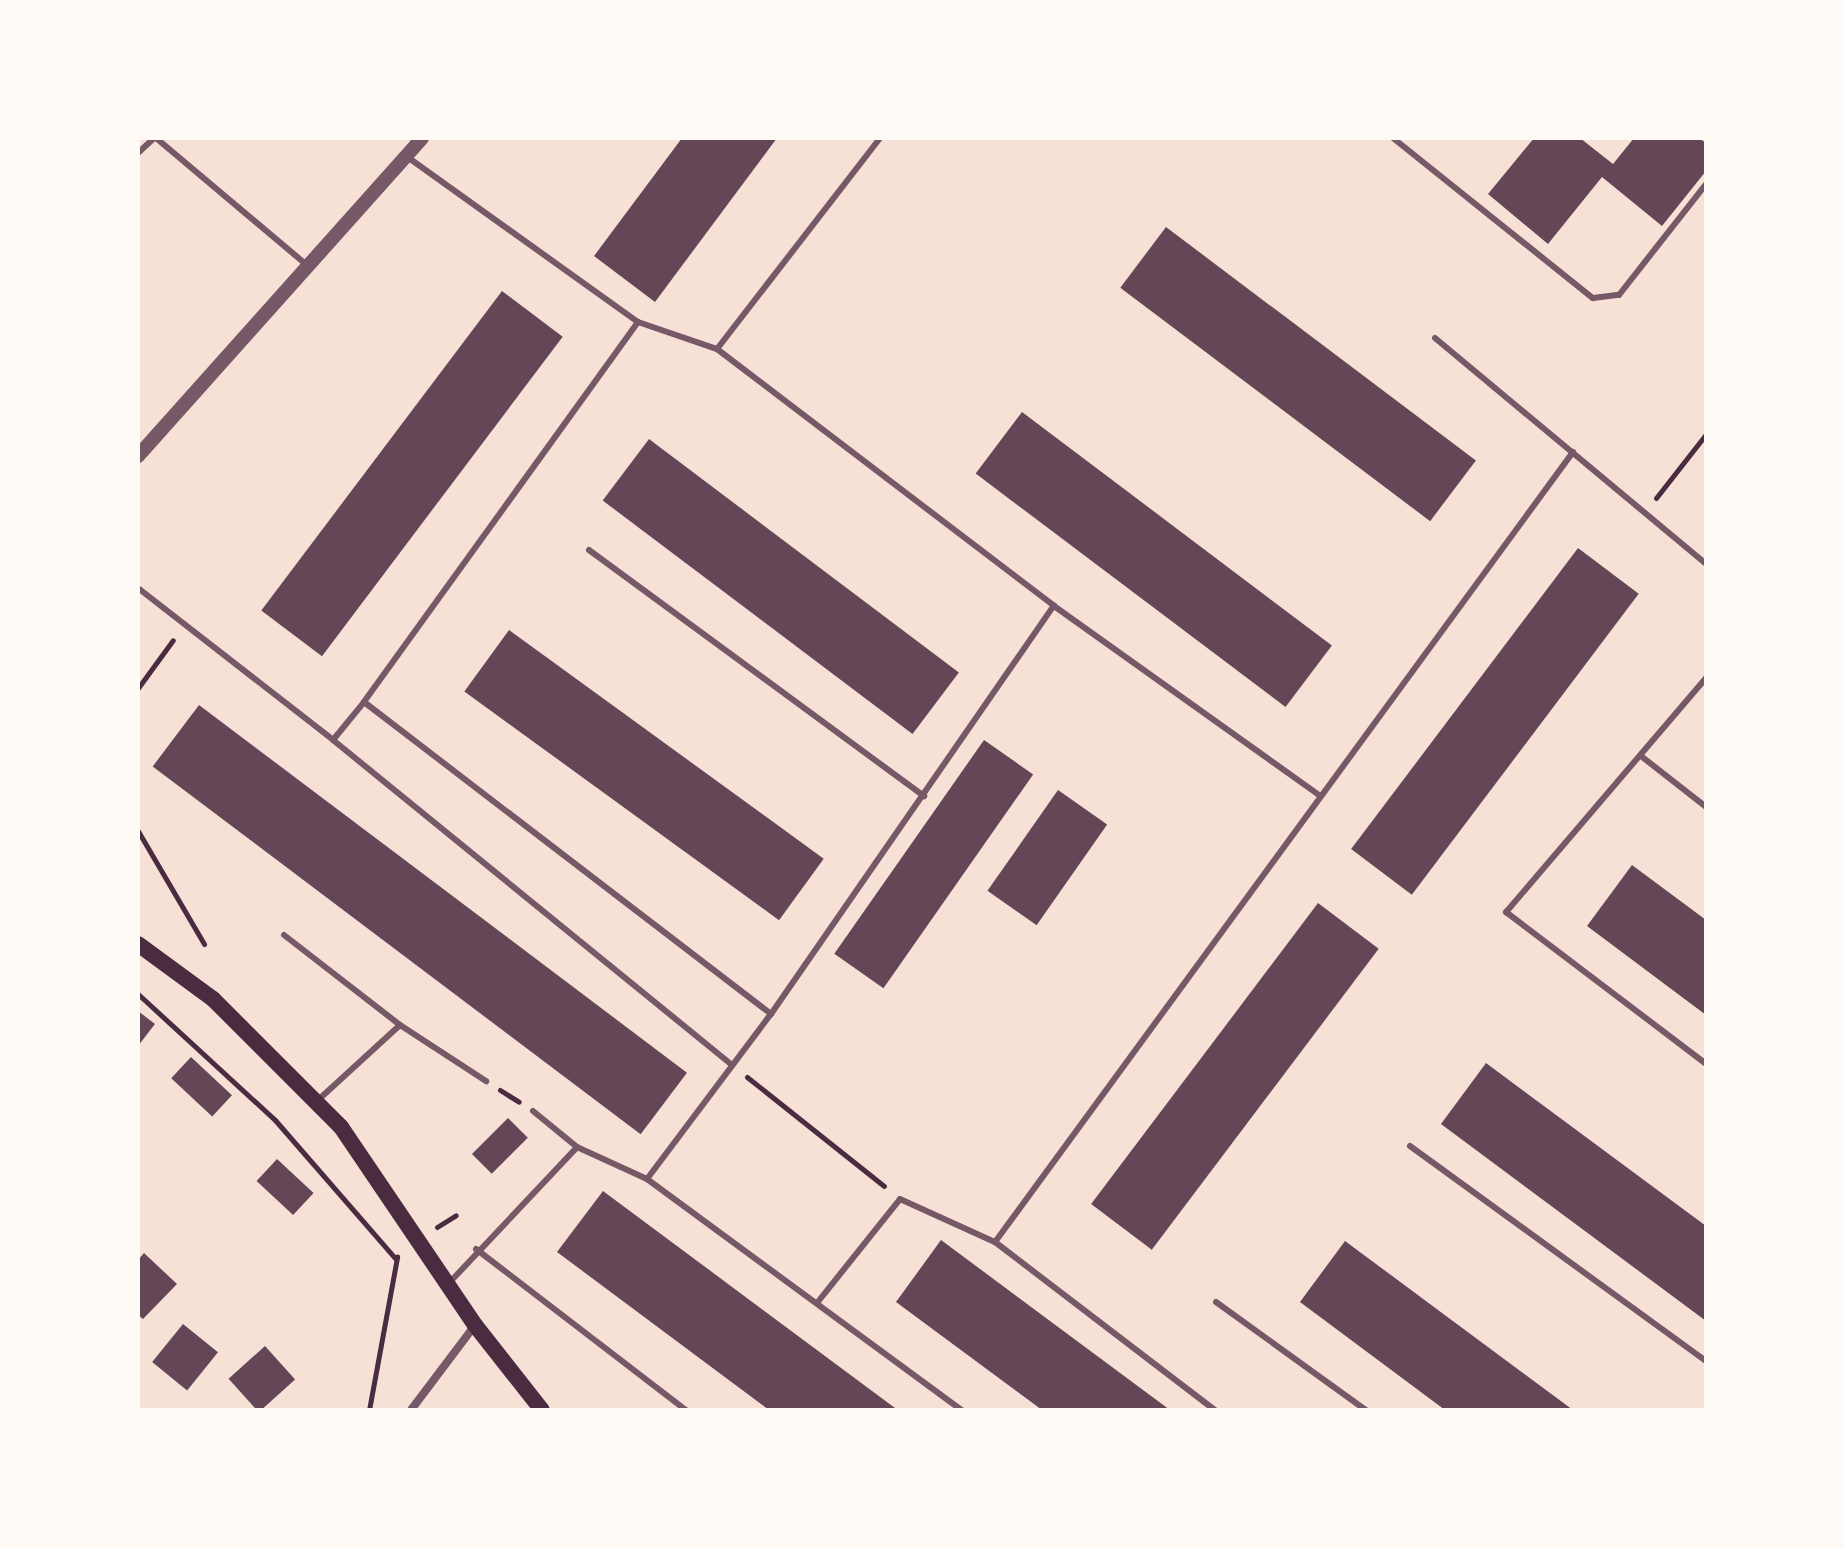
<!DOCTYPE html>
<html>
<head>
<meta charset="utf-8">
<style>
  body { margin:0 }
  #map { position:relative; width:1844px; height:1548px; overflow:hidden; background:#f7e1d7; font-family:Montserrat,sans-serif }
  div>[style] { position:absolute }
  .building>* { inset:0; background:#644757; transform-origin:0 0 }
  .path>* { height:5px; margin:-2.5px; padding:0 2.5px; transform-origin:2.5px; border-radius:2.5px; background:#4a2c40 }
  .service>* { height:6px; margin:-3px; padding:0 3px; transform-origin:3px; border-radius:3px; background:#755966 }
  .minor>* { height:8px; margin:-4px; padding:0 4px; transform-origin:4px; border-radius:4px; background:#755966 }
  .tertiary>* { height:14px; margin:-7px; padding:0 7px; transform-origin:7px; border-radius:7px; background:#755966 }
  .secondary>* { height:16px; margin:-8px; padding:0 8px; transform-origin:8px; border-radius:8px; background:#4a2c40 }
  span { translate:-50% -50%; white-space:nowrap; text-align:center; line-height:1.15; -webkit-text-stroke:6px #fffaf5; paint-order:stroke }
  .frame { position:absolute; inset:0; border:140px solid #fffaf5; pointer-events:none }
</style>
</head>
<body>
<div id="map">
  <div class="building">
    <i style="clip-path:polygon(682px 138px,777px 138px,655px 302px,594px 256px)"></i>
    <i style="clip-path:polygon(1534px 138px,1580px 138px,1613px 164px,1634px 138px,1699px 138px,1706px 143px,1706px 171px,1662px 226px,1602px 177px,1548px 244px,1488px 194px)"></i>
    <i style="left:1166px;top:227px;width:388px;height:76px;rotate:37deg"></i>
    <i style="left:502px;top:291px;width:76px;height:400px;rotate:37deg"></i>
    <i style="left:1022px;top:412px;width:388px;height:77px;rotate:37deg"></i>
    <i style="left:649px;top:439px;width:388px;height:77px;rotate:37deg"></i>
    <i style="left:1578px;top:548px;width:76px;height:377px;rotate:37deg"></i>
    <i style="left:509px;top:630px;width:389px;height:76px;rotate:36deg"></i>
    <i style="left:199px;top:705px;width:611px;height:77px;rotate:37deg"></i>
    <i style="left:984px;top:740px;width:60px;height:261px;rotate:35deg"></i>
    <i style="left:1058px;top:790px;width:60px;height:123px;rotate:35deg"></i>
    <i style="clip-path:polygon(1632px 865px,1706px 920px,1706px 1015px,1587px 926px)"></i>
    <i style="left:1318px;top:903px;width:76px;height:377px;rotate:37deg"></i>
    <i style="clip-path:polygon(138px 1011px,155px 1024px,138px 1046px)"></i>
    <i style="left:191px;top:1057px;width:56px;height:29px;rotate:43deg"></i>
    <i style="clip-path:polygon(1486px 1063px,1706px 1226px,1706px 1321px,1441px 1124px)"></i>
    <i style="left:508px;top:1118px;width:28px;height:51px;rotate:45deg"></i>
    <i style="left:277px;top:1159px;width:50px;height:30px;rotate:43deg"></i>
    <i style="clip-path:polygon(603px 1191px,895px 1408px,769px 1410px,557px 1252px)"></i>
    <i style="clip-path:polygon(941px 1240px,1170px 1410px,1042px 1410px,896px 1302px)"></i>
    <i style="clip-path:polygon(1345px 1241px,1573px 1410px,1445px 1410px,1300px 1302px)"></i>
    <i style="clip-path:polygon(144px 1253px,177px 1284px,143px 1319px,138px 1315px,138px 1260px)"></i>
    <i style="left:183px;top:1324px;width:45px;height:49px;rotate:39deg"></i>
    <i style="left:265px;top:1346px;width:45px;height:49px;rotate:48deg"></i>
  </div>
  <div class="path">
    <i style="left:1656px;top:498px;width:81px;rotate:-52deg"></i>
    <i style="left:138px;top:688px;width:59px;rotate:-53.9deg"></i>
    <i style="left:138px;top:831px;width:131px;rotate:59.7deg"></i>
    <i style="left:138px;top:994px;width:186px;rotate:42.6deg"></i>
    <i style="left:275px;top:1120px;width:183px;rotate:49deg"></i>
    <i style="left:747px;top:1077px;width:175px;rotate:38.5deg"></i>
    <i style="left:500px;top:1090px;width:22px;rotate:32deg"></i>
    <i style="left:437px;top:1227px;width:22px;rotate:-32deg"></i>
    <i style="left:369px;top:1410px;width:156px;rotate:-79.6deg"></i>
  </div>
  <div class="service">
    <i style="left:156px;top:138px;width:199px;rotate:40.1deg"></i>
    <i style="left:1393px;top:138px;width:256px;rotate:38.7deg"></i>
    <i style="left:1593px;top:298px;width:26px;rotate:-7deg"></i>
    <i style="left:1619px;top:295px;width:141px;rotate:-51.9deg"></i>
    <i style="left:138px;top:153px;width:22px;rotate:-43deg"></i>
    <i style="left:406px;top:156px;width:285px;rotate:35.6deg"></i>
    <i style="left:638px;top:322px;width:83px;rotate:18.9deg"></i>
    <i style="left:717px;top:349px;width:267px;rotate:-52.3deg"></i>
    <i style="left:638px;top:322px;width:468px;rotate:125.8deg"></i>
    <i style="left:364px;top:702px;width:513px;rotate:37.47deg"></i>
    <i style="left:1435px;top:338px;width:353px;rotate:39.8deg"></i>
    <i style="left:717px;top:349px;width:424px;rotate:37.3deg"></i>
    <i style="left:589px;top:550px;width:416px;rotate:36.3deg"></i>
    <i style="left:138px;top:588px;width:247px;rotate:37.9deg"></i>
    <i style="left:333px;top:740px;width:49px;rotate:-50.8deg"></i>
    <i style="left:1706px;top:678px;width:308px;rotate:130.5deg"></i>
    <i style="left:1506px;top:912px;width:251px;rotate:37.2deg"></i>
    <i style="left:333px;top:740px;width:515px;rotate:39.16deg"></i>
    <i style="left:1641px;top:756px;width:83px;rotate:38.1deg"></i>
    <i style="left:284px;top:935px;width:147px;rotate:37.8deg"></i>
    <i style="left:400px;top:1025px;width:114px;rotate:137.5deg"></i>
    <i style="left:400px;top:1025px;width:103px;rotate:33.1deg"></i>
    <i style="left:533px;top:1111px;width:57px;rotate:39.3deg"></i>
    <i style="left:1410px;top:1146px;width:366px;rotate:36deg"></i>
    <i style="left:647px;top:1179px;width:391px;rotate:36.3deg"></i>
    <i style="left:995px;top:1242px;width:979px;rotate:-53.81deg"></i>
    <i style="left:476px;top:1249px;width:265px;rotate:37.5deg"></i>
    <i style="left:450px;top:1282px;width:185px;rotate:-46.7deg"></i>
    <i style="left:577px;top:1147px;width:77px;rotate:24.6deg"></i>
    <i style="left:647px;top:1179px;width:206px;rotate:-53.1deg"></i>
    <i style="left:771px;top:1014px;width:497px;rotate:-55.3deg"></i>
    <i style="left:1054px;top:606px;width:327px;rotate:35.5deg"></i>
    <i style="left:1216px;top:1302px;width:185px;rotate:35.8deg"></i>
    <i style="left:817px;top:1303px;width:133px;rotate:-51.4deg"></i>
    <i style="left:900px;top:1199px;width:104px;rotate:24.4deg"></i>
    <i style="left:995px;top:1242px;width:277px;rotate:37.4deg"></i>
  </div>
  <div class="minor">
    <i style="left:411px;top:1410px;width:106px;rotate:-53deg"></i>
  </div>
  <div class="tertiary">
    <i style="left:138px;top:456px;width:426px;rotate:-48.2deg"></i>
  </div>
  <div class="secondary">
    <i style="left:138px;top:944px;width:93px;rotate:36.3deg"></i>
    <i style="left:213px;top:999px;width:181px;rotate:45deg"></i>
    <i style="left:341px;top:1127px;width:239px;rotate:55.9deg"></i>
    <i style="left:475px;top:1325px;width:108px;rotate:51.8deg"></i>
  </div>
  <div class="frame"></div>
</div>
</body>
</html>
